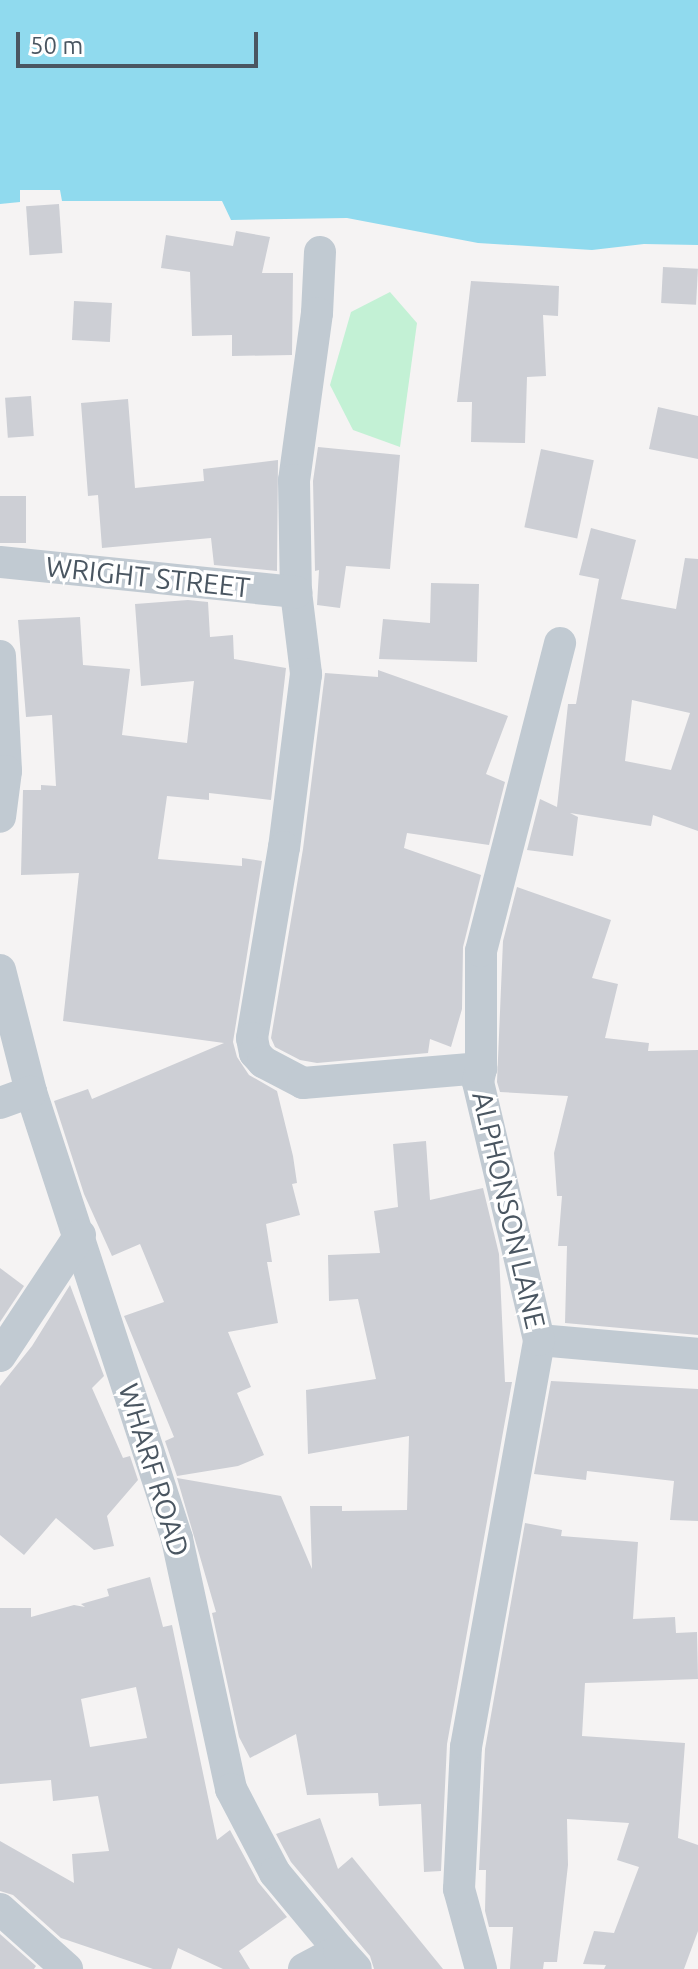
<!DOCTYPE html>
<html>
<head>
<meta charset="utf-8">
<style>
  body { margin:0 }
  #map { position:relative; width:698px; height:1969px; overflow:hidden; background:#f5f3f3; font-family:Ubuntu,sans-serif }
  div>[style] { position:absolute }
  .green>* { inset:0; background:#c3f1d5 }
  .water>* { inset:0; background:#90daee }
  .building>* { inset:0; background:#cdcfd5; transform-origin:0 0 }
  .street>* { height:32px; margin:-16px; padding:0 16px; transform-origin:16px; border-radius:16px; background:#c1cad2 }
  span { translate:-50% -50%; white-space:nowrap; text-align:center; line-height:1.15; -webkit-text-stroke:7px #fff; paint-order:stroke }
  .street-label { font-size:28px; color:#4a5661 }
  .scale { position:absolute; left:16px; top:32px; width:242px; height:36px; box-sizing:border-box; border:4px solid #4a5661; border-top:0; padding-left:10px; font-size:24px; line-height:28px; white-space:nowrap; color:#4a5661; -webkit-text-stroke:6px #fff; paint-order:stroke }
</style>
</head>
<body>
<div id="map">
  <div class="green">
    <i style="clip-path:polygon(390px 292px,417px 323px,400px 447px,353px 430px,330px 385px,351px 312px)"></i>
  </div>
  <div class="water">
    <i style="clip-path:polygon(0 0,698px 0,698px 245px,644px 244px,592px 250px,478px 243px,347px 218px,231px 220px,222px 201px,62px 201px,60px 190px,20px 190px,20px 202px,0 204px)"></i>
  </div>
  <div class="building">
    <i style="left:59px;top:204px;width:49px;height:33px;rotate:86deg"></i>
    <i style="clip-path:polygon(236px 231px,270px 237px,262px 273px,293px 273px,292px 355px,232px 356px,232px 335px,192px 336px,190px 272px,161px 268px,166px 235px,233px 246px)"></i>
    <i style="left:663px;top:267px;width:35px;height:36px;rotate:3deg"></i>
    <i style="clip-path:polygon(471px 281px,559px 286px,558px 316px,543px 315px,546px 376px,527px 377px,525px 443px,471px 442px,472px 402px,457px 402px)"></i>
    <i style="left:74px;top:301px;width:38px;height:39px;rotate:3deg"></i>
    <i style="left:31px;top:396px;width:40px;height:26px;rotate:86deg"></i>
    <i style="clip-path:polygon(128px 399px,135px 488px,204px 481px,203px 469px,278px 460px,277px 571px,214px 565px,211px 538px,102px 548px,98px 495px,88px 496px,81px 403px)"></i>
    <i style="clip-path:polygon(658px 407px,698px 416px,698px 459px,649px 449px)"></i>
    <i style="clip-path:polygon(318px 447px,400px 455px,390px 569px,346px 566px,340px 608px,317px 605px,319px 570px,315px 571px,313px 481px)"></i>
    <i style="left:541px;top:449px;width:54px;height:80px;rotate:12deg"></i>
    <i style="left:0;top:496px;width:26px;height:47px"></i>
    <i style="clip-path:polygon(evenodd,591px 528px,636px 540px,621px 599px,676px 609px,685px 558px,698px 559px,698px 831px,653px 815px,651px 826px,570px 813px,578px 817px,573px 856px,527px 850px,540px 799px,557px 807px,568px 704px,576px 704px,599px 579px,579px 575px,591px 528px,632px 700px,690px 713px,671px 770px,625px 761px,632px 700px)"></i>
    <i style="clip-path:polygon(431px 583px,479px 584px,477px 662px,379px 659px,383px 619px,430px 623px)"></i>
    <i style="clip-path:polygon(188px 600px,208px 602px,210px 637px,233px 635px,234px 659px,286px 668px,271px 800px,209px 793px,209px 800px,167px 796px,158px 859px,242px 866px,242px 858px,262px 861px,233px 1042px,237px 1057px,249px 1075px,277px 1091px,293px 1156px,297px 1183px,292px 1184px,300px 1215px,266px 1224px,272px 1262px,267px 1262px,278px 1323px,228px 1332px,251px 1387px,237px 1393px,264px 1455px,238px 1466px,177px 1476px,165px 1441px,174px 1437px,124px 1316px,164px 1302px,140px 1244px,112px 1256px,84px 1194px,54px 1101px,88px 1089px,92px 1099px,224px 1043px,63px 1021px,79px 873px,21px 875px,23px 790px,41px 790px,41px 785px,56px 786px,52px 715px,26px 717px,18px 620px,80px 617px,83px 665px,130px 669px,122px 735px,187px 743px,194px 681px,141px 686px,135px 604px)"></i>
    <i style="clip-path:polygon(378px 670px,508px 716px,486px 774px,505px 782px,489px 845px,407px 833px,404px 848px,481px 875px,463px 947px,462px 1009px,451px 1047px,430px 1039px,428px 1053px,317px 1063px,300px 1060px,275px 1047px,271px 1038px,303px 849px,325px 673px,378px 677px)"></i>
    <i style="clip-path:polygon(517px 887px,611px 920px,592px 978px,618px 984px,605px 1038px,649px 1043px,648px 1051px,698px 1050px,698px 1335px,565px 1323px,567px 1246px,558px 1246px,562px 1196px,557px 1196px,554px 1153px,568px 1096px,500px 1092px,497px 1082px,503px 941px)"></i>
    <i style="clip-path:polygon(426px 1141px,430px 1200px,483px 1188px,499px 1254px,505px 1382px,512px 1382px,447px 1744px,441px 1871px,424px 1872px,421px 1804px,379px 1806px,378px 1793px,307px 1795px,296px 1734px,250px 1758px,239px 1737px,212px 1613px,216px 1612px,177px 1478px,281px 1496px,312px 1569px,310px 1506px,342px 1506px,342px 1511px,407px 1510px,409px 1436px,308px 1454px,306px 1390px,376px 1379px,358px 1299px,329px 1301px,328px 1255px,380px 1253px,374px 1211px,398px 1207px,393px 1144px)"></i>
    <i style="clip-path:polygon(0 1268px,24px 1286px,0 1322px)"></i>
    <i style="clip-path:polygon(70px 1285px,104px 1376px,92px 1388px,123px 1458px,130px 1456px,138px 1480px,107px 1516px,114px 1546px,94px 1550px,56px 1518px,24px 1555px,0 1535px,0 1386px,32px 1346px)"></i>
    <i style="clip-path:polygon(551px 1381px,698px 1389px,698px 1521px,670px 1520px,674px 1481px,587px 1471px,586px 1480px,534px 1474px)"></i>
    <i style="clip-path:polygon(525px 1523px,562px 1530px,561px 1536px,638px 1542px,633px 1619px,675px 1617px,676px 1633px,697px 1632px,698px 1679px,585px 1683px,582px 1736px,685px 1743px,678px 1838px,698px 1845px,698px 1931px,684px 1969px,604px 1969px,606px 1965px,583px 1964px,594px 1931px,614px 1933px,639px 1867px,617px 1860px,629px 1823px,567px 1819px,568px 1865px,557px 1962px,544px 1962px,543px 1969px,510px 1969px,513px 1927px,489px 1927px,485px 1911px,486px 1870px,479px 1870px,485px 1749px)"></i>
    <i style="clip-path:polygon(evenodd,150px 1577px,163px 1627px,172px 1625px,217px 1840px,230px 1830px,258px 1882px,287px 1917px,239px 1951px,250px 1969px,223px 1969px,178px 1948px,171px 1969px,153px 1969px,61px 1938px,13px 1895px,0 1891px,0 1841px,74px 1883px,72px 1854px,109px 1851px,98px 1796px,53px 1801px,51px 1780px,0 1784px,0 1608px,31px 1608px,31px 1617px,74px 1605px,85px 1607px,81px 1604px,109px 1596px,107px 1589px,150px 1577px,136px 1687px,147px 1738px,90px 1747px,81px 1699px,136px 1687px)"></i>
    <i style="clip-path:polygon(320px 1818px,338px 1869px,352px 1857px,443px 1969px,374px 1969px,370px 1956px,291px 1862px,276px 1834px)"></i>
    <i style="clip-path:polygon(0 1934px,36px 1966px,34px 1969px,0 1969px)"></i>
  </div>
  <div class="street">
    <i style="left:320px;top:252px;width:61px;rotate:92.8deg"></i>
    <i style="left:317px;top:313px;width:169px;rotate:97.8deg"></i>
    <i style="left:294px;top:480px;width:112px;rotate:89deg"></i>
    <i style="left:296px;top:592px;width:83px;rotate:83deg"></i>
    <i style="left:306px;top:674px;width:174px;rotate:97.2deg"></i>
    <i style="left:284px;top:847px;width:194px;rotate:99.5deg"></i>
    <i style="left:252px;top:1038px;width:15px;rotate:79deg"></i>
    <i style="left:255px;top:1053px;width:12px;rotate:48deg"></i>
    <i style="left:263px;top:1062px;width:45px;rotate:27.7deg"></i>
    <i style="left:303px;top:1083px;width:179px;rotate:-4.8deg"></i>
    <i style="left:0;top:562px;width:298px;rotate:5.8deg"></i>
    <i style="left:0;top:656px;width:115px;rotate:87deg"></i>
    <i style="left:6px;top:771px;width:46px;rotate:97.4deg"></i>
    <i style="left:0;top:970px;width:126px;rotate:75.7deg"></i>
    <i style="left:31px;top:1092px;width:470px;rotate:71.9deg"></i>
    <i style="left:177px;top:1539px;width:256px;rotate:77.8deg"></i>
    <i style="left:231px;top:1789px;width:95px;rotate:62.4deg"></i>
    <i style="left:275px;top:1873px;width:100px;rotate:50.3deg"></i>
    <i style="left:0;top:1103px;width:33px;rotate:-20deg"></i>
    <i style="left:539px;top:1340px;width:160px;rotate:5deg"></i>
    <i style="left:0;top:1356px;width:145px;rotate:-56.5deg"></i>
    <i style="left:0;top:1909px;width:90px;rotate:41.8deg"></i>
    <i style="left:304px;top:1969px;width:40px;rotate:-28deg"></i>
    <i style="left:339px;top:1950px;width:25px;rotate:48deg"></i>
    <i style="left:481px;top:1969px;width:83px;rotate:-105.4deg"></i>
    <i style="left:459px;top:1889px;width:142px;rotate:-87.2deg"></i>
    <i style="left:466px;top:1747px;width:413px;rotate:-79.8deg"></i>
    <i style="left:539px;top:1340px;width:265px;rotate:-103.3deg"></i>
    <i style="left:478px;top:1082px;width:14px;rotate:-78deg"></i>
    <i style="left:481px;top:1068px;width:117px;rotate:-90deg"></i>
    <i style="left:481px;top:951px;width:318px;rotate:-75.6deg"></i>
  </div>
  <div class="street-label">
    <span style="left:148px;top:577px;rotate:6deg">WRIGHT STREET</span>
    <span style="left:509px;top:1210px;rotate:77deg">ALPHONSON LANE</span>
    <span style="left:154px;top:1470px;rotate:73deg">WHARF ROAD</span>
  </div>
  <div class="scale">50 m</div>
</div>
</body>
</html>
